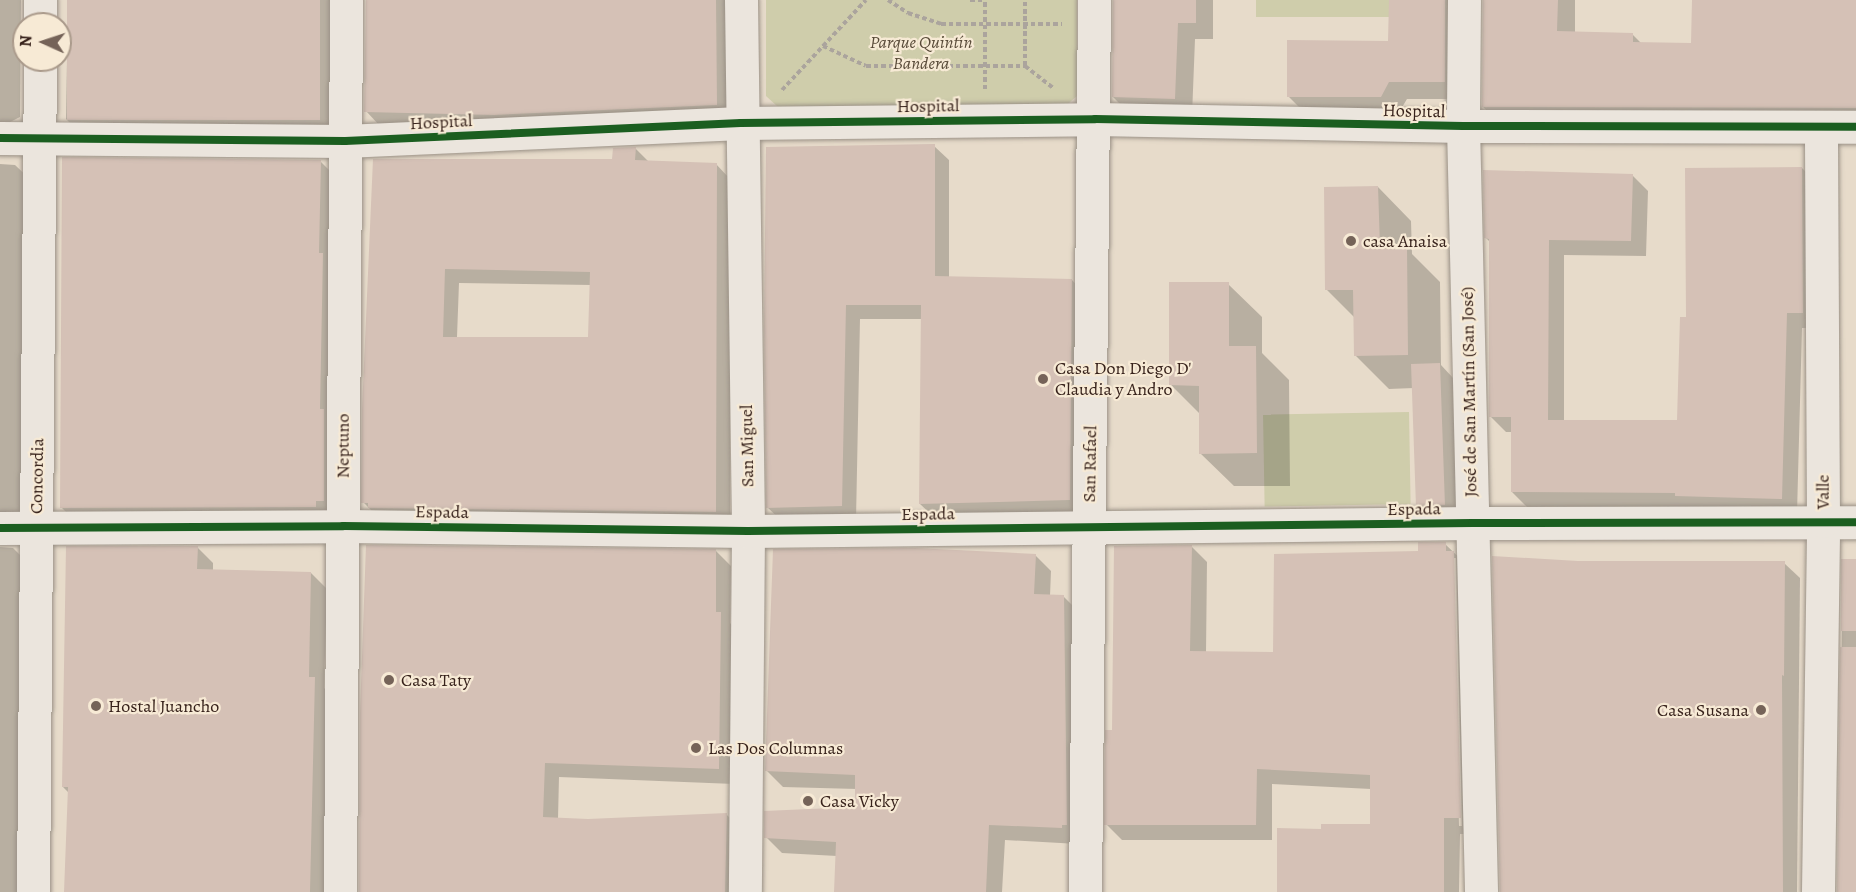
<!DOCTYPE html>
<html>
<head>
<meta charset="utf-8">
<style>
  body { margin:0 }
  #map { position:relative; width:1856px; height:892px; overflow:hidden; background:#e7dbca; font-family:Alegreya,serif }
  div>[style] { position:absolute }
  .green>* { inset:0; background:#cfcdab; transform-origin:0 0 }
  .shadow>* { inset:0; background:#0003 }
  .building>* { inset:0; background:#d5c1b6; transform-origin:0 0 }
  .path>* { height:4px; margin-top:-2px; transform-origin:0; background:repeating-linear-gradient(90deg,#aba49d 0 4.5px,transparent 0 7.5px) }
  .roads { filter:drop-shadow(0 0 2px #9a9186) drop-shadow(0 0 2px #9a9186) }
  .street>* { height:33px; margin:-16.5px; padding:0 16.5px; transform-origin:16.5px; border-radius:16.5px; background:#ebe5dd }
  .secondary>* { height:33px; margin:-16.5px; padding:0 16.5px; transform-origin:16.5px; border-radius:16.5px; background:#ebe5dd }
  .cycleway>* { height:8px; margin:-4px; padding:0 4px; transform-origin:4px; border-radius:4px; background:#1b5e20 }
  .dots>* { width:16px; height:16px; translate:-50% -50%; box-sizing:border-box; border:3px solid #f7ead5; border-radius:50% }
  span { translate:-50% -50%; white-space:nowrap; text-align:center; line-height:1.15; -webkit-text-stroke:4.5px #f7ead5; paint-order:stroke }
  .park-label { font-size:18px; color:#584a38; font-style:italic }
  .street-label { font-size:18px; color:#37221b }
  .poi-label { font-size:18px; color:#37221b }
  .left { translate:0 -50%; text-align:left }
  .right { translate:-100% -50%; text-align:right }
  .north { position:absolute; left:12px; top:12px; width:60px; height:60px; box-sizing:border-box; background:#f7ead5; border:2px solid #aa9a8b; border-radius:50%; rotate:273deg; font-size:16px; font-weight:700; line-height:24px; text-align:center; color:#37221b }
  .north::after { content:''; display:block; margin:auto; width:21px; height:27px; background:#756358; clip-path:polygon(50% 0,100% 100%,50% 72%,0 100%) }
</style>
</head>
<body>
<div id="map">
  <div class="green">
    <i style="clip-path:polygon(766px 0,1077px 0,1077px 96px,1064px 107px,778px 107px,766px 96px)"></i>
    <i style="left:1256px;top:0;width:133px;height:17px"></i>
    <i style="left:1409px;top:412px;width:92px;height:146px;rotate:89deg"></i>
  </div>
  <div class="shadow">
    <i style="clip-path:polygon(0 0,21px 0,20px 117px,8px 123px,0 123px)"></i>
    <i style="clip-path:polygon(68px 0,334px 0,330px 136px,80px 133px,66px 119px)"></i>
    <i style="clip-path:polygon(368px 0,730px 0,730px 119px,379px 125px,366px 111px)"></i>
    <i style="clip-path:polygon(1114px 0,1213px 0,1213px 39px,1195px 39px,1192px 116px,1130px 114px,1113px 97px)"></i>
    <i style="clip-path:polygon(1390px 0,1477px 0,1462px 99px,1407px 99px,1398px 114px,1306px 114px,1289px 97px,1390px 42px)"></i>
    <i style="clip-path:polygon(1484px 0,1575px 0,1575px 33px,1633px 35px,1641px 43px,1693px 44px,1693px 0,1856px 0,1856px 125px,1501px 124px,1483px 107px)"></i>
    <i style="clip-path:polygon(934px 146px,949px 160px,949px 278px,1072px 280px,1086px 295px,1084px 515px,935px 518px,920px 504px,923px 319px,860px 319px,856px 521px,783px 522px,768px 508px,766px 312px)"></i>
    <i style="clip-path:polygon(evenodd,635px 148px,649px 162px,716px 164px,730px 179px,730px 526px,377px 516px,363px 502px,374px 160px,614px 161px,635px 148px,459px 283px,591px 285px,590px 338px,457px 337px,459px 283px)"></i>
    <i style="clip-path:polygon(320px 161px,335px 176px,338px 515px,76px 522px,61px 507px)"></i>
    <i style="clip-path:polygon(0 164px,15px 165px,32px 181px,30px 525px,0 535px)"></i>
    <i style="clip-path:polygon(1802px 168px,1818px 184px,1818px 328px,1802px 328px,1797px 514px,1528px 508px,1512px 492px,1512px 432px,1506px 432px,1490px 416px,1490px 242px,1486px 238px,1632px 175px,1648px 191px,1646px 256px,1564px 255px,1564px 422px,1679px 422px,1687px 319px)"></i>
    <i style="clip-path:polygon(1378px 187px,1411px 221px,1412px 254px,1440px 282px,1441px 365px,1454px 379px,1459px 519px,1433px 519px,1418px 504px,1414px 388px,1389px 389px,1355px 355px,1355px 318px,1327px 290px)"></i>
    <i style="clip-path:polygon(1228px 284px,1262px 317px,1262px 353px,1289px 380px,1290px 486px,1234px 486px,1200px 453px,1200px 414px,1171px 385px)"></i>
    <i style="clip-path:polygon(evenodd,1445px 544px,1470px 568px,1476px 834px,1460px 834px,1459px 892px,1279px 892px,1323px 830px,1371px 826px,1371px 789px,1272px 784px,1272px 840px,1122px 840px,1106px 824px,1113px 731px,1191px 546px,1207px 562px,1206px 653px,1274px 654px,1420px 552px,1445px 544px,1453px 558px,1456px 558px,1462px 826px,1459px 826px,1453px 558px)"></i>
    <i style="clip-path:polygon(0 547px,13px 548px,29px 564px,25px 892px,0 892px)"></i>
    <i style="clip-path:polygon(197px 547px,213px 563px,213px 571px,311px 573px,327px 589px,324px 688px,330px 694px,326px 892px,66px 892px,69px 793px,63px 787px)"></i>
    <i style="clip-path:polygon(716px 551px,731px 566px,730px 623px,735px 628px,734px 784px,559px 777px,558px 819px,588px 821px,726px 814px,741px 829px,740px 892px,361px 892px)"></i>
    <i style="clip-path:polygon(1035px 555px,1051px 571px,1050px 596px,1064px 597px,1080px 613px,1078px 844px,1005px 840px,1002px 892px,835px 892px,837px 856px,782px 853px,766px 837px,857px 808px,857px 789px,783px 787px,767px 771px)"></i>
    <i style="clip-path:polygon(1843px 561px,1856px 561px,1856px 892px,1838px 892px)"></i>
    <i style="clip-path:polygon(1578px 563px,1784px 563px,1800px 578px,1797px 892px,1501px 892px)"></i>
  </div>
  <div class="building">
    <i style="left:67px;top:0;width:253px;height:120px"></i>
    <i style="clip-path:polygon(366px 0,716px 0,717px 105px,494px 115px,364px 112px)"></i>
    <i style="clip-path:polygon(1113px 0,1196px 0,1196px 23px,1178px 23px,1175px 99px,1112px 97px)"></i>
    <i style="clip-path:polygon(1389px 0,1445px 0,1445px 82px,1389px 82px,1381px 97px,1287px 97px,1287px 40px,1388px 41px)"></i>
    <i style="clip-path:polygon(1483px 0,1558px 0,1557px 31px,1633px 33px,1633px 42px,1691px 43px,1692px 0,1856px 0,1856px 108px,1482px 107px)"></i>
    <i style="clip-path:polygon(935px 144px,935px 276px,1072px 279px,1070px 500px,919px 504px,921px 305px,846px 305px,842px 506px,766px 508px,764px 324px,766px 147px)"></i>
    <i style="clip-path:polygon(evenodd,636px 147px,635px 160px,717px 163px,716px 512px,368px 508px,368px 503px,361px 503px,362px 410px,373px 159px,612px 159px,613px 148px,636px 147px,445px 269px,590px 272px,588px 337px,443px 337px,445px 269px)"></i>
    <i style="clip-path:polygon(62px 157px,321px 160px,319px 253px,323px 253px,320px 409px,324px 409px,324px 501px,316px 501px,316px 507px,60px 508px)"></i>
    <i style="clip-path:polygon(1802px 167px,1803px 313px,1787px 313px,1782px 499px,1675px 496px,1675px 493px,1511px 492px,1511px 417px,1489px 417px,1489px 239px,1484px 238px,1483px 170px,1633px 174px,1631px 241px,1549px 240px,1548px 420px,1677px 420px,1680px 317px,1686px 317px,1685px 168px)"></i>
    <i style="clip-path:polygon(1378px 186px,1380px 247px,1407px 247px,1408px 355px,1354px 356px,1353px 290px,1325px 290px,1324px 187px)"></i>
    <i style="clip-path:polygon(1169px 282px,1229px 282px,1229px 346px,1256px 346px,1257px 453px,1199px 454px,1199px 386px,1169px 385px)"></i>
    <i style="left:1440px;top:363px;width:142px;height:29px;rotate:88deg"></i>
    <i style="clip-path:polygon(1418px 542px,1446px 542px,1446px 551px,1454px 551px,1461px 818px,1444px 818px,1444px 892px,1277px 892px,1277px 828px,1321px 829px,1321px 824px,1370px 824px,1370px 775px,1257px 769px,1256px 825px,1104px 825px,1105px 730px,1112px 730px,1114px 546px,1192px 545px,1190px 651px,1273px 652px,1274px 554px,1418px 551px)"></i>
    <i style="clip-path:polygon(366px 545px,716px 549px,716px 612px,721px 612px,719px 769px,545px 763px,543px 817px,588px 819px,727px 813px,725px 892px,359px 892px,360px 713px)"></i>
    <i style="clip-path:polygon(66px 546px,198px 546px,197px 569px,311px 572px,309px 677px,315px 677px,310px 892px,64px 892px,68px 787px,62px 787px)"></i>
    <i style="clip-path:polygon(915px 548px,1036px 554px,1034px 594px,1064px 595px,1067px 825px,1062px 825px,1062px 828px,989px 825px,986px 892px,834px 892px,836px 842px,764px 838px,764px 811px,855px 807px,855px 775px,765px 771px,773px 549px)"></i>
    <i style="clip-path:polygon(1492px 556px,1578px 561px,1785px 561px,1784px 676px,1782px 675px,1783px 892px,1500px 892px)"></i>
    <i style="left:1841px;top:559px;width:15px;height:72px"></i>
    <i style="clip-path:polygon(1840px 647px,1856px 647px,1856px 892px,1837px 892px)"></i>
  </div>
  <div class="path">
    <i style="left:888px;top:0;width:24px;rotate:33deg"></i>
    <i style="left:908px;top:13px;width:35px;rotate:18deg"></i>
    <i style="left:941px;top:24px;width:121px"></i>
    <i style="left:970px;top:0;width:15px"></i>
    <i style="left:823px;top:46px;width:47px;rotate:24.9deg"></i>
    <i style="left:866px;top:66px;width:159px"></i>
    <i style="left:1025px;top:66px;width:66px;rotate:-90deg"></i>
    <i style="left:1025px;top:66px;width:36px;rotate:38deg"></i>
    <i style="left:985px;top:89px;width:89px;rotate:-90deg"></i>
    <i style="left:782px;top:90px;width:123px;rotate:-47deg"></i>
  </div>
  <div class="roads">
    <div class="street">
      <i style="left:40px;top:0;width:24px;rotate:90deg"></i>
      <i style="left:741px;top:0;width:531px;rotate:89.24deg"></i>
      <i style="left:748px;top:531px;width:361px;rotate:90.5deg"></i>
      <i style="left:1464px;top:0;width:126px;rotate:90.5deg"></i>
      <i style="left:1463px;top:126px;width:766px;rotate:88.65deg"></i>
      <i style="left:0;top:138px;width:345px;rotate:0.5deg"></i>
      <i style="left:345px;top:141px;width:396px;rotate:-2.6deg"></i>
      <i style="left:741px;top:123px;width:354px;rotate:-0.6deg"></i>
      <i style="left:1095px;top:119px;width:368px;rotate:1.1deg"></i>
      <i style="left:1463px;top:126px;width:393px;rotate:0.1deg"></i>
      <i style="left:0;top:528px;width:343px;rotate:-0.3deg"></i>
      <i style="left:343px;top:526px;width:405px;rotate:0.7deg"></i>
      <i style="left:748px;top:531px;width:724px;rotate:-0.63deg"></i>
      <i style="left:1472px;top:523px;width:384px;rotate:-0.1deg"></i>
      <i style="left:33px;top:892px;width:832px;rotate:-89.52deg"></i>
      <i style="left:1818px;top:892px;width:371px;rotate:-89.2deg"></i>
      <i style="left:1823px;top:521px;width:394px;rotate:-90.3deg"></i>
    </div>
    <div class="secondary">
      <i style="left:340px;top:892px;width:892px;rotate:-89.61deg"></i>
      <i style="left:1085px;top:892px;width:892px;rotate:-89.42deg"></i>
    </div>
  </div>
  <div class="cycleway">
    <i style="left:0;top:138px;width:345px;rotate:0.5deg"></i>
    <i style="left:345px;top:141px;width:396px;rotate:-2.6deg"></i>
    <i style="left:741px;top:123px;width:354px;rotate:-0.6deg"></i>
    <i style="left:1095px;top:119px;width:368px;rotate:1.1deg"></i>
    <i style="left:1463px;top:126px;width:393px;rotate:0.1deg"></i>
    <i style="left:0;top:528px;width:343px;rotate:-0.3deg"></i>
    <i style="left:343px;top:526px;width:405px;rotate:0.7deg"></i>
    <i style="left:748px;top:531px;width:724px;rotate:-0.63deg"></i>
    <i style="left:1472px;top:523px;width:384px;rotate:-0.1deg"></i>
  </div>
  <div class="dots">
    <i style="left:1351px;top:241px;background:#756358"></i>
    <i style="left:1043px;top:379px;background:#756358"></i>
    <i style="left:389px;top:680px;background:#756358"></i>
    <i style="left:96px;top:706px;background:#756358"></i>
    <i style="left:1761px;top:710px;background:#756358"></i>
    <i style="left:696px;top:748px;background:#756358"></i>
    <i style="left:808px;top:801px;background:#756358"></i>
  </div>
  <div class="park-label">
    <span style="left:921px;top:53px">Parque Quintín<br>Bandera</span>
  </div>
  <div class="street-label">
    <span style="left:928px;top:106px;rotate:-1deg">Hospital</span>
    <span style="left:1414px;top:111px;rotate:1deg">Hospital</span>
    <span style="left:441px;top:122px;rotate:-3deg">Hospital</span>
    <span style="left:1469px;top:392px;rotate:-91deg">José de San Martín (San José)</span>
    <span style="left:343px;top:446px;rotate:-90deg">Neptuno</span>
    <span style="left:747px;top:446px;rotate:-91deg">San Miguel</span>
    <span style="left:1090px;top:464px;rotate:-89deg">San Rafael</span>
    <span style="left:37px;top:476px;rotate:-89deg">Concordia</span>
    <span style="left:1823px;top:492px;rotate:-90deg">Valle</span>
    <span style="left:1414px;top:509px;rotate:-1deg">Espada</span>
    <span style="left:442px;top:512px;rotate:1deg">Espada</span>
    <span style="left:928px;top:514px;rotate:-1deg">Espada</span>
  </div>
  <div class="poi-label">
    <span class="left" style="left:1363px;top:241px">casa Anaisa</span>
    <span class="left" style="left:1055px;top:379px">Casa Don Diego D'<br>Claudia y Andro</span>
    <span class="left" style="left:401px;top:680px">Casa Taty</span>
    <span class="left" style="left:108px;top:706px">Hostal Juancho</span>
    <span class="right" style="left:1749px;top:710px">Casa Susana</span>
    <span class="left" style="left:708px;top:748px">Las Dos Columnas</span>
    <span class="left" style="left:820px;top:801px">Casa Vicky</span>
  </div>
  <div class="north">N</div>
</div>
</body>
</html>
